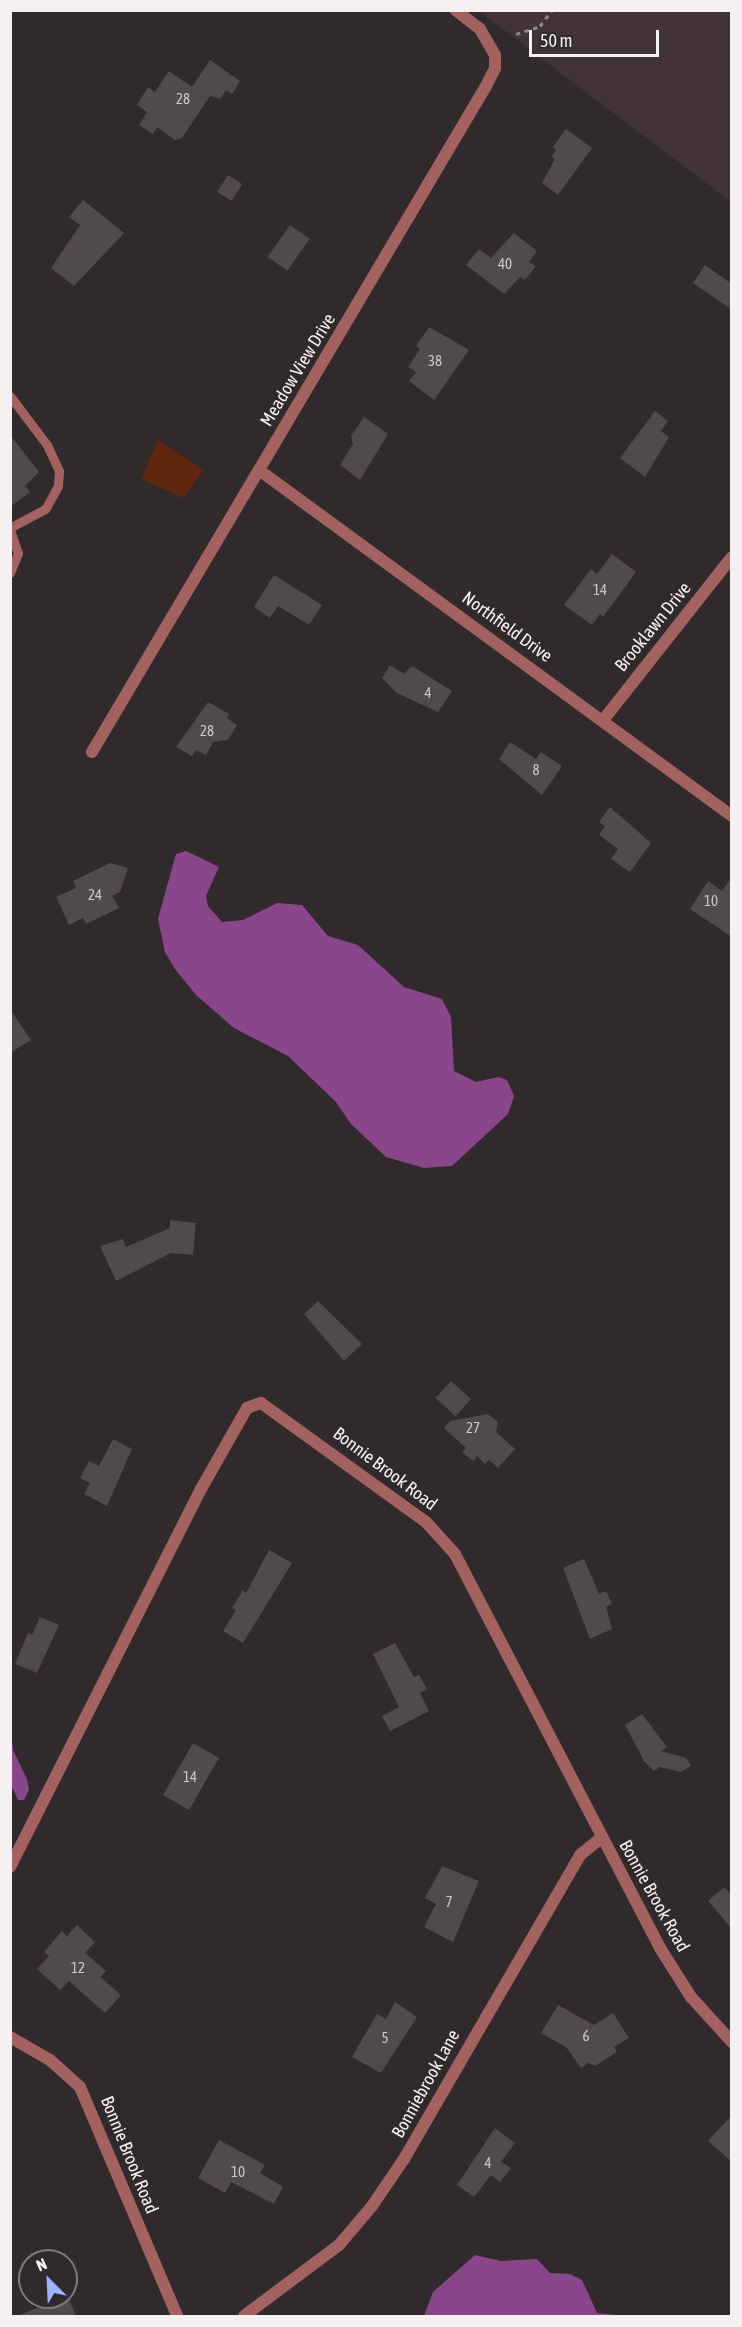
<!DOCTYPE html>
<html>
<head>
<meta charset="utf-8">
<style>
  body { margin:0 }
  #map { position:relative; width:742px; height:2327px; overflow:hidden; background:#312a2c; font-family:"Asap Condensed",sans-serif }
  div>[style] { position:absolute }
  .built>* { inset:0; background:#413336 }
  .green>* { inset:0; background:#60260e }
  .water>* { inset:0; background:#8a468a }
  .building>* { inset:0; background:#50494d; transform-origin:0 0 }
  .path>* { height:3px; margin-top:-1.5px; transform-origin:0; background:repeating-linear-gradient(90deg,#8d8789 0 4.5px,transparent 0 9px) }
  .lane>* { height:9px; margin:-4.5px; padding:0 4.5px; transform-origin:4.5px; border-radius:4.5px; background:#a3625f }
  .street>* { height:12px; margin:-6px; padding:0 6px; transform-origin:6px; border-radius:6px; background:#a3625f }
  span { translate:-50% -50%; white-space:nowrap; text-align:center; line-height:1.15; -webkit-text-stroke:6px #312a2c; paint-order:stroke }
  .number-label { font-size:15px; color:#ccc6c8 }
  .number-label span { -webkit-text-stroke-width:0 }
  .street-label { font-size:18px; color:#f5f0f1 }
  .frame { position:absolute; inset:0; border:12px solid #f5f0f1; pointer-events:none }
  .north { position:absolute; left:18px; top:2249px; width:60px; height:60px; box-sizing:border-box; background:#312a2c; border:2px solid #7f797b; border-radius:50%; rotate:336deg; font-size:16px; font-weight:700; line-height:24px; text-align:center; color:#f5f0f1 }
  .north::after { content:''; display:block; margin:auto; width:21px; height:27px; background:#9db4fd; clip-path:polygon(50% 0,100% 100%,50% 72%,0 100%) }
  .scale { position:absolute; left:529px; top:30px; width:130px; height:27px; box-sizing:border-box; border:3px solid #f5f0f1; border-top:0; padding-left:8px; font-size:18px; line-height:21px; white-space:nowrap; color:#f5f0f1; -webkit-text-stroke:4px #312a2c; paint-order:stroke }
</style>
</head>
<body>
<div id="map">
  <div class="built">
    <i style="clip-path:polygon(479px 11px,731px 11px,731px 203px,731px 202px)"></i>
  </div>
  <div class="green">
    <i style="clip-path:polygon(158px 440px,204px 470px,183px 498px,141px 479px)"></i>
  </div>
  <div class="water">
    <i style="clip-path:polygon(186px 851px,219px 867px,206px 896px,208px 906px,222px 922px,243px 920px,277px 903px,302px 905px,328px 936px,358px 945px,404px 987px,442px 999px,451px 1017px,454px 1071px,476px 1082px,498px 1077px,507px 1080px,514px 1096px,508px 1114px,452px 1166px,424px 1168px,386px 1157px,351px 1124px,336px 1102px,288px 1056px,234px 1028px,196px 995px,175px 969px,165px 952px,158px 919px,176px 854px)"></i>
    <i style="clip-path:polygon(10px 1726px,13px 1750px,27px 1779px,29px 1790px,24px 1800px,18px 1800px,11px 1785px)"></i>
    <i style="clip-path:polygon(475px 2255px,501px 2261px,537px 2259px,550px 2273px,570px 2274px,582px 2280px,597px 2313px,626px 2316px,424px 2316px,433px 2292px)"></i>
  </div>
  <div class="building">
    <i style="clip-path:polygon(210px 60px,240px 81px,232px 94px,226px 90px,220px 99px,210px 96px,182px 138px,175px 140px,157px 127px,153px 134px,139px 125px,147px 112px,137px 105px,148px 87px,155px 92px,169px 71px,192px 87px)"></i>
    <i style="clip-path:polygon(566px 129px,592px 148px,558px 195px,542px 183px,555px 159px,551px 157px,556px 150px,553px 147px)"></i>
    <i style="left:228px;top:175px;width:17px;height:20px;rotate:33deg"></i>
    <i style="clip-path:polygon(83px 200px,124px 233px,74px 286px,51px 268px,80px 225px,69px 217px)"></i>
    <i style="left:290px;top:225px;width:24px;height:39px;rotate:35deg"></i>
    <i style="clip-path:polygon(514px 233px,537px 251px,529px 262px,536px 266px,525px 280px,520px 277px,504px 294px,466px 265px,479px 249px,491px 258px)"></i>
    <i style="clip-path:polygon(705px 265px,732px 284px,732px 310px,693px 283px)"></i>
    <i style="clip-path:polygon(429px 327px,469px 350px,434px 400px,409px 381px,416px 372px,408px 367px,420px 349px,416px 346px)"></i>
    <i style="clip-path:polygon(655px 411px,668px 421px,661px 431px,669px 437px,645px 477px,620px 458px)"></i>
    <i style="clip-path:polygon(364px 417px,388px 434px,360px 480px,340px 465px,353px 444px,351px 436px)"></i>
    <i style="clip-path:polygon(10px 435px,39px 472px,25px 486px,30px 492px,10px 507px)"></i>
    <i style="clip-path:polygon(612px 554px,636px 572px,603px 617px,600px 614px,592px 625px,564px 605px,591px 569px,597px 574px)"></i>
    <i style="clip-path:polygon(274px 575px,322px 605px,309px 625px,278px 606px,270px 618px,254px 607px)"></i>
    <i style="clip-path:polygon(390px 665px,404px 674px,412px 666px,452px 691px,438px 712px,397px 693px,382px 678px)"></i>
    <i style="clip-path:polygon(208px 702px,229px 714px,227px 718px,237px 725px,228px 740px,213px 742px,206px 755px,196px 750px,192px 756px,176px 747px)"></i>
    <i style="clip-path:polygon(510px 742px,536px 759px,541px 752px,562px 766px,542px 795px,499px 759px)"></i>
    <i style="clip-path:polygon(610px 807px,651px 843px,630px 872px,611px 859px,618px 849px,599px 835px,605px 826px,599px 822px)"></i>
    <i style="clip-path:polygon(110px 863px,128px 868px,120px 892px,112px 896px,119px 908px,86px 924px,83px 918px,69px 925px,56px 897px,76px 888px,73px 881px)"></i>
    <i style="clip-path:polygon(732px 877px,732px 937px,690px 909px,708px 881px,722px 891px)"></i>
    <i style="clip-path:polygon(10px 1009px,31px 1040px,10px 1053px)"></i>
    <i style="clip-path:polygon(170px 1220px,196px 1223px,193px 1255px,171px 1253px,116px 1281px,100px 1246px,123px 1239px,126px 1247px,170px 1228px)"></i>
    <i style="clip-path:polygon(318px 1301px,362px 1344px,344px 1361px,304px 1314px)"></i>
    <i style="left:451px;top:1381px;width:27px;height:23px;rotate:42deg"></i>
    <i style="clip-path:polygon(488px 1414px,498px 1422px,496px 1432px,515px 1449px,498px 1468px,489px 1460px,485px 1464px,477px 1456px,473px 1461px,462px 1452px,466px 1448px,444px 1428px,450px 1421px)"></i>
    <i style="clip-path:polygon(113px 1439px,132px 1449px,107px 1506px,84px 1494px,90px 1483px,80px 1478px,89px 1461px,99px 1466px)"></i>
    <i style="clip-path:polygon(269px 1550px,292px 1563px,243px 1643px,223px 1631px,236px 1610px,232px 1608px,243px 1590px,246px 1593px)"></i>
    <i style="clip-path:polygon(584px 1559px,599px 1594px,606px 1591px,612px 1604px,606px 1607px,612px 1629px,590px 1639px,563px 1568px)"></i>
    <i style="clip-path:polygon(40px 1617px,59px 1625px,37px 1673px,15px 1664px,28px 1633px,32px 1635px)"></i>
    <i style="clip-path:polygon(395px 1643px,414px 1677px,419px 1675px,427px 1689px,420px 1693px,429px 1711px,390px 1731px,382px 1716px,399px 1707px,373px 1654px)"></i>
    <i style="clip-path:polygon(642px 1714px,667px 1747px,661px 1751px,686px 1758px,691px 1766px,681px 1772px,660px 1767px,654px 1771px,644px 1761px,625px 1725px)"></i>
    <i style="left:193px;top:1743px;width:30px;height:60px;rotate:30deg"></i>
    <i style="clip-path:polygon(442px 1866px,479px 1881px,453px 1942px,424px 1927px,436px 1904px,425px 1898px)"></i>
    <i style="clip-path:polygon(724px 1887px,732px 1895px,732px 1929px,708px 1901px)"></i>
    <i style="clip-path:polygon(77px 1925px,95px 1942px,85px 1953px,106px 1971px,100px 1977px,121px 1995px,105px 2013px,69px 1981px,60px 1990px,37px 1969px,49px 1956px,44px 1952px,62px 1931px,67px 1936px)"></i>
    <i style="clip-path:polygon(395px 2002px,417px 2017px,381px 2073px,352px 2057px,377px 2014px,386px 2019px)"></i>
    <i style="clip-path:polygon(558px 2005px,594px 2025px,613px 2013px,629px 2038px,614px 2047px,617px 2052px,595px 2066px,588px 2063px,581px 2068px,566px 2047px,541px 2033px)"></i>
    <i style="clip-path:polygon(732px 2115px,732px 2162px,708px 2141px)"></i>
    <i style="clip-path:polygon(495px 2128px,515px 2143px,501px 2162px,511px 2168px,500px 2182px,491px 2175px,474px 2197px,457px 2185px)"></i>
    <i style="clip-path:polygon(219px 2140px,265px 2165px,260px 2173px,283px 2187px,274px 2204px,231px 2182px,225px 2193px,198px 2178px)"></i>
    <i style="clip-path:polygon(50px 2297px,68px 2297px,76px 2316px,17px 2316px,52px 2302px)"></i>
  </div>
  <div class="path">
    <i style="left:516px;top:34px;width:25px;rotate:-18deg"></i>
    <i style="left:540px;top:26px;width:20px;rotate:-53deg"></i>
  </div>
  <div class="lane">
    <i style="left:10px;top:396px;width:61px;rotate:52.9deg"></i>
    <i style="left:47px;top:445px;width:29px;rotate:65deg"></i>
    <i style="left:59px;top:471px;width:15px;rotate:94deg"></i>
    <i style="left:58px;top:486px;width:26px;rotate:119deg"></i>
    <i style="left:45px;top:509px;width:40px;rotate:152deg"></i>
    <i style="left:10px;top:530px;width:24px;rotate:71deg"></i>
    <i style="left:18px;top:553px;width:22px;rotate:112deg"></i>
  </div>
  <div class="street">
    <i style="left:259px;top:470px;width:586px;rotate:36.19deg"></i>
    <i style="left:604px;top:719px;width:206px;rotate:-51.7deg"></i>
    <i style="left:92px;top:752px;width:774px;rotate:-59.39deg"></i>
    <i style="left:486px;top:86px;width:20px;rotate:-63deg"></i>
    <i style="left:495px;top:68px;width:13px;rotate:-90deg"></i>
    <i style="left:495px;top:55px;width:30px;rotate:-120deg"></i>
    <i style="left:480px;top:29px;width:31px;rotate:-142deg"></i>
    <i style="left:10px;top:1867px;width:424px;rotate:-63.2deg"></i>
    <i style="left:201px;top:1489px;width:93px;rotate:-60.4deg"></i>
    <i style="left:247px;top:1408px;width:15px;rotate:-20deg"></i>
    <i style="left:261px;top:1403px;width:203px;rotate:35.8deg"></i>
    <i style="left:426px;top:1522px;width:43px;rotate:47.8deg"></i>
    <i style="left:455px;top:1554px;width:444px;rotate:62.5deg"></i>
    <i style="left:660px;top:1948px;width:58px;rotate:57.7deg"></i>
    <i style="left:691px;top:1997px;width:61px;rotate:47.7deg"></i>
    <i style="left:10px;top:2037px;width:46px;rotate:29.9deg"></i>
    <i style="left:50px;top:2060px;width:40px;rotate:42deg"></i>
    <i style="left:80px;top:2087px;width:249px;rotate:67deg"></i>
    <i style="left:244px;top:2316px;width:119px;rotate:-36.8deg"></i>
    <i style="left:339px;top:2245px;width:51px;rotate:-49.8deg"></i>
    <i style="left:372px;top:2206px;width:57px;rotate:-55.8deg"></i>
    <i style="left:404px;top:2159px;width:351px;rotate:-59.9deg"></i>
    <i style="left:580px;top:1855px;width:27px;rotate:-39deg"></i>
  </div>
  <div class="number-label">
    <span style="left:183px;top:99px">28</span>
    <span style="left:505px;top:264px">40</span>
    <span style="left:435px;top:361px">38</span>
    <span style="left:600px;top:590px">14</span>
    <span style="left:428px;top:693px">4</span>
    <span style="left:207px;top:731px">28</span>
    <span style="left:536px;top:770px">8</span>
    <span style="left:95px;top:895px">24</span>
    <span style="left:711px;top:901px">10</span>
    <span style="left:473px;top:1428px">27</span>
    <span style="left:190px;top:1777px">14</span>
    <span style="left:449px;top:1902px">7</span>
    <span style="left:78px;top:1968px">12</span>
    <span style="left:586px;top:2036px">6</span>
    <span style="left:385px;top:2038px">5</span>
    <span style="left:488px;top:2163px">4</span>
    <span style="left:238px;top:2172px">10</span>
  </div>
  <div class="street-label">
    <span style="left:298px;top:370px;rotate:-59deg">Meadow View Drive</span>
    <span style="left:507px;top:627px;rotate:36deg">Northfield Drive</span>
    <span style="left:653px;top:627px;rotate:-51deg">Brooklawn Drive</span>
    <span style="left:385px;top:1469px;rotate:37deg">Bonnie Brook Road</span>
    <span style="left:654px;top:1896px;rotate:61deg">Bonnie Brook Road</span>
    <span style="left:426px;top:2084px;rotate:-61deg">Bonniebrook Lane</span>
    <span style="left:129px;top:2155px;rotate:68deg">Bonnie Brook Road</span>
  </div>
  <div class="frame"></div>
  <div class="north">N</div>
  <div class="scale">50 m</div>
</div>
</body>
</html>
